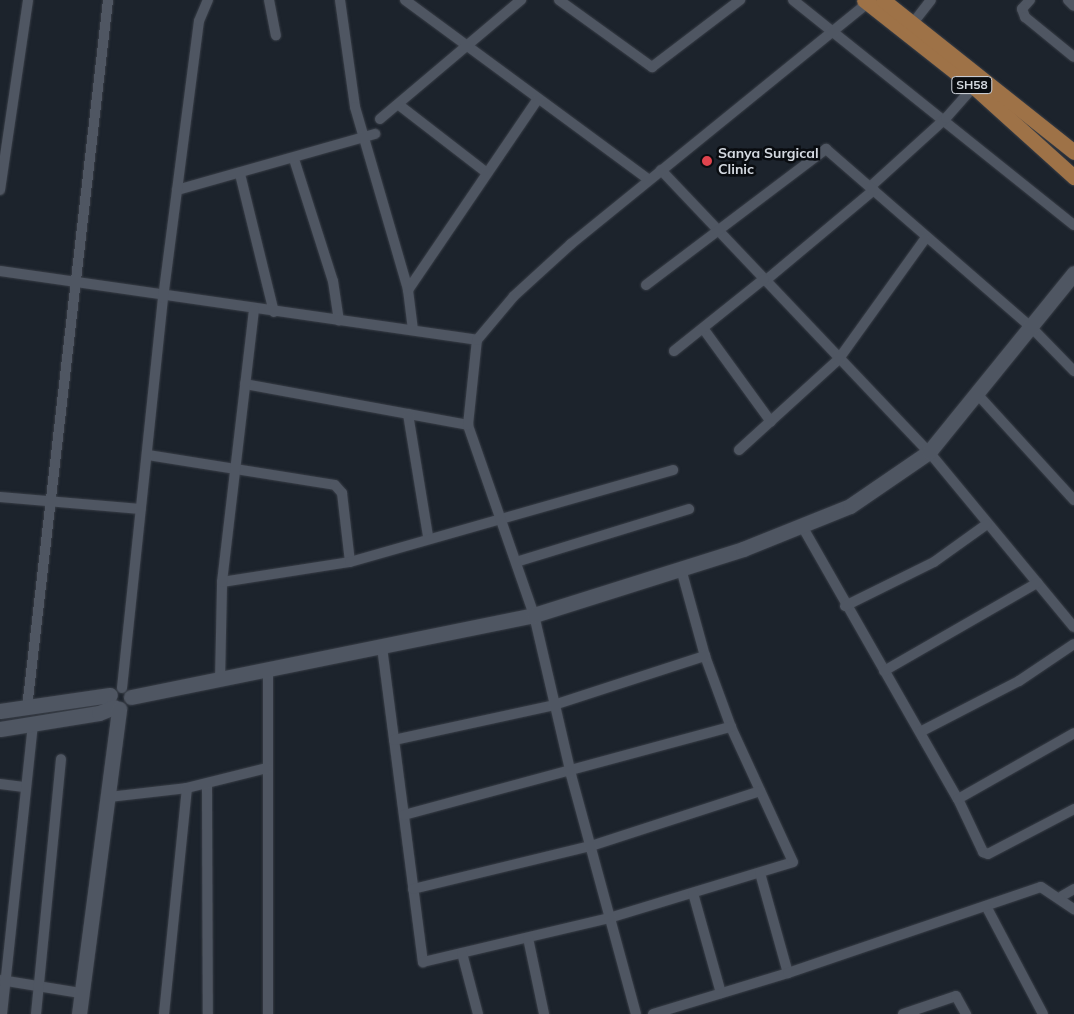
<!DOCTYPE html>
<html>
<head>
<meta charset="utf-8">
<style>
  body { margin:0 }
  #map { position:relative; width:1074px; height:1014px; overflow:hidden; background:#1c232c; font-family:Mulish,sans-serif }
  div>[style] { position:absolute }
  .roads { filter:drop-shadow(0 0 1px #383d46) drop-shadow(0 0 1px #383d46) }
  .street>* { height:10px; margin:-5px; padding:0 5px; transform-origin:5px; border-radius:5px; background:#4f5662 }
  .secondary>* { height:15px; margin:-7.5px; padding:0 7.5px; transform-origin:7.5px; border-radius:7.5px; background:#4f5662 }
  .primary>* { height:15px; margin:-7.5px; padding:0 7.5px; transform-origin:7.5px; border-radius:7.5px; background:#9e7247 }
  .dots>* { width:14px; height:14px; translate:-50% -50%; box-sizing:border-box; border:2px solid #090c10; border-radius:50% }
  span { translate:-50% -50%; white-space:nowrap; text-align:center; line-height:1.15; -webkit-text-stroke:5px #090c10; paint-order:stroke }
  .shield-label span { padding:1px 4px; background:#090c10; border:1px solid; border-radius:4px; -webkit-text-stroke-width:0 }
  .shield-label { font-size:12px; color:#d4d9e0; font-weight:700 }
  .poi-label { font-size:14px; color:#d4d9e0; font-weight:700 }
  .left { translate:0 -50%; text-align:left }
</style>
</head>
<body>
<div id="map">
  <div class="roads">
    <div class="street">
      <i style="left:269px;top:0;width:36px;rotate:79deg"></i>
      <i style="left:340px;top:0;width:108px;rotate:82deg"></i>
      <i style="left:355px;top:107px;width:191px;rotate:73.8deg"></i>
      <i style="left:408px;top:290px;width:40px;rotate:82.9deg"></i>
      <i style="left:405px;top:0;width:303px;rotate:36.4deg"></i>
      <i style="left:559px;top:0;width:115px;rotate:35.8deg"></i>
      <i style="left:652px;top:67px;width:111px;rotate:-37.3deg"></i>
      <i style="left:793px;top:0;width:360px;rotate:38.7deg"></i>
      <i style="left:1030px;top:0;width:12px;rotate:132deg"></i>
      <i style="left:1022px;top:9px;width:9px;rotate:69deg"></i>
      <i style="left:1025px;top:17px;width:63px;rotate:39.2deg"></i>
      <i style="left:1068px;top:0;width:8px;rotate:45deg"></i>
      <i style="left:913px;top:23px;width:29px;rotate:-52deg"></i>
      <i style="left:399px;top:105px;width:111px;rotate:37.7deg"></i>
      <i style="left:380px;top:119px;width:185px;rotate:-40.2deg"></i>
      <i style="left:294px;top:159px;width:128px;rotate:72.3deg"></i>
      <i style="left:333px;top:281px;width:40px;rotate:81.5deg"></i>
      <i style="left:661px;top:170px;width:389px;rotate:46.5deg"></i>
      <i style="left:929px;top:452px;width:227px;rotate:50.4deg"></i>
      <i style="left:240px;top:174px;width:142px;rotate:76.2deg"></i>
      <i style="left:870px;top:187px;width:103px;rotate:-42.2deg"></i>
      <i style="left:946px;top:118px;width:47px;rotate:-48.5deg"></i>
      <i style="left:0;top:190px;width:192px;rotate:-81.6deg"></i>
      <i style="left:177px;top:190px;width:206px;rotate:-15.8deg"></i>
      <i style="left:0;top:271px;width:482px;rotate:8.2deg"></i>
      <i style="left:765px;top:281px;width:142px;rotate:-39.9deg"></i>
      <i style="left:646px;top:285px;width:226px;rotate:-37.1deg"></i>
      <i style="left:826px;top:149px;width:271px;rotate:41deg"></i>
      <i style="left:1031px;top:327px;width:62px;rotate:45.7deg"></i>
      <i style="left:408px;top:290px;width:230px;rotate:-55.8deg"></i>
      <i style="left:705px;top:331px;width:112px;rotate:54deg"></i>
      <i style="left:674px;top:351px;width:115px;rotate:-38.7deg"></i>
      <i style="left:245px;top:384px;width:227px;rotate:10.4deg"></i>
      <i style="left:979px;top:396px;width:141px;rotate:47.6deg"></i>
      <i style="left:408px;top:414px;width:124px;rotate:80.7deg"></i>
      <i style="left:739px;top:450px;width:134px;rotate:-42.3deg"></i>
      <i style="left:838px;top:360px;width:149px;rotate:-54.3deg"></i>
      <i style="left:148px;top:455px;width:189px;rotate:9.1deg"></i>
      <i style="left:335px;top:485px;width:11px;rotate:49deg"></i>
      <i style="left:342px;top:493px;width:69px;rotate:83.4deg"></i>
      <i style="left:0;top:497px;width:141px;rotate:4.9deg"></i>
      <i style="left:802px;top:526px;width:314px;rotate:60.3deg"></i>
      <i style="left:958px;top:799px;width:59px;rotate:64.7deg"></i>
      <i style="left:983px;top:852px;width:5px;rotate:22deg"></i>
      <i style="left:988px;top:854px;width:97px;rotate:-27.6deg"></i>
      <i style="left:516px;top:562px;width:181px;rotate:-17deg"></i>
      <i style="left:222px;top:582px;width:130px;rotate:-8.9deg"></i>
      <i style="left:350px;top:562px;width:336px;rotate:-15.9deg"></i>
      <i style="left:845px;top:606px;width:99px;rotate:-26.3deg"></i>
      <i style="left:934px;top:562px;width:65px;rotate:-35.6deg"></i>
      <i style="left:382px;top:647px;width:318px;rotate:82.6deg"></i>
      <i style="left:423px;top:962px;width:191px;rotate:-13.3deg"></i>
      <i style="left:609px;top:918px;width:192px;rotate:-16.9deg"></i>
      <i style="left:793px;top:862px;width:149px;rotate:-114.7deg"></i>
      <i style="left:731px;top:727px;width:76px;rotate:-110.1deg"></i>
      <i style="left:705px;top:656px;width:90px;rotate:-105.4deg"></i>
      <i style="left:884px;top:671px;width:177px;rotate:-29.9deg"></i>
      <i style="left:268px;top:672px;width:342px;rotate:90deg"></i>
      <i style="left:220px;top:681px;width:99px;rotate:-88.8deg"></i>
      <i style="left:222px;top:582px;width:274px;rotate:-83.3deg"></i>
      <i style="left:122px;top:688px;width:392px;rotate:-84deg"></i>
      <i style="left:163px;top:298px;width:279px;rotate:-82.6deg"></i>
      <i style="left:199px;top:21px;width:23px;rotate:-67deg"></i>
      <i style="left:27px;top:708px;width:713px;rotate:-83.47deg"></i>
      <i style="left:920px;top:732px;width:111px;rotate:-27.3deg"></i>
      <i style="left:1019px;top:681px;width:66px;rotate:-33.9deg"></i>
      <i style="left:394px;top:740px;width:164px;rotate:-12.3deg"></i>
      <i style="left:554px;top:705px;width:159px;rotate:-18deg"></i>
      <i style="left:0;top:784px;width:26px;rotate:7deg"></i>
      <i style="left:207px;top:784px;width:230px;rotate:89.8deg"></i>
      <i style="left:109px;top:797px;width:79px;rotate:-6.6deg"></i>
      <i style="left:187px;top:788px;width:82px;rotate:-14deg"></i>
      <i style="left:958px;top:799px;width:133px;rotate:-29.6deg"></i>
      <i style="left:404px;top:815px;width:339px;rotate:-15.1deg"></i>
      <i style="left:760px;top:873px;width:104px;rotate:74.4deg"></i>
      <i style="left:413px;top:889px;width:183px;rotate:-13.6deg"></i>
      <i style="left:591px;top:846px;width:178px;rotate:-18deg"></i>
      <i style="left:693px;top:893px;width:104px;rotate:74.4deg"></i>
      <i style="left:1062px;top:896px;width:14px;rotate:-30deg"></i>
      <i style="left:986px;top:906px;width:122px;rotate:62.2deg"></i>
      <i style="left:528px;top:938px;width:78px;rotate:78.1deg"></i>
      <i style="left:462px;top:953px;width:63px;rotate:75.3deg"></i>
      <i style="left:1px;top:980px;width:80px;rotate:9.3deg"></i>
      <i style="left:2px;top:1014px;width:292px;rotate:-83.9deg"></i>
      <i style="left:36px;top:1014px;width:256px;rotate:-84.4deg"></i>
      <i style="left:164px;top:1014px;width:227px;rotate:-84.2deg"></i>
      <i style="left:636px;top:1014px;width:249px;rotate:-105.2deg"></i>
      <i style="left:571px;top:774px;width:163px;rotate:-103.1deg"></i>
      <i style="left:534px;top:615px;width:201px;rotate:-109.2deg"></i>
      <i style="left:468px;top:425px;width:85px;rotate:-84deg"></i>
      <i style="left:477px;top:340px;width:57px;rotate:-49.9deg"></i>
      <i style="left:514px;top:296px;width:77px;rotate:-42.4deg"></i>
      <i style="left:571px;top:244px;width:387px;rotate:-39.1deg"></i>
      <i style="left:653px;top:1014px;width:141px;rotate:-16.9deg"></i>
      <i style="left:788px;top:973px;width:267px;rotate:-18.8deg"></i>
      <i style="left:1041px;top:887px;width:40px;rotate:34deg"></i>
      <i style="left:903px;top:1014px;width:56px;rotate:-18.8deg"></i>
      <i style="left:956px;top:996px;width:21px;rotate:61deg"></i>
    </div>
    <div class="secondary">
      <i style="left:131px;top:697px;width:411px;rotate:-11.5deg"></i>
      <i style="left:534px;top:615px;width:219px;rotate:-17.5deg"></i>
      <i style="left:743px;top:549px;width:115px;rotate:-21.9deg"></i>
      <i style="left:850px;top:506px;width:96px;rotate:-34.4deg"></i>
      <i style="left:929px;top:452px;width:230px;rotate:-51deg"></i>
      <i style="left:0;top:711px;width:111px;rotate:-8.3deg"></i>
      <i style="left:0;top:729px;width:100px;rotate:-9.2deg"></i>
      <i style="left:99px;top:713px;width:16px;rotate:-22deg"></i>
      <i style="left:79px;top:1014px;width:308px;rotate:-82.5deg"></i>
    </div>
    <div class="primary">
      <i style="left:864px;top:0;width:140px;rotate:38.3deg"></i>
      <i style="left:974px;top:87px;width:135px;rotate:42deg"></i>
      <i style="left:883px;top:0;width:244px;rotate:38.5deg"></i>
    </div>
  </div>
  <div class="dots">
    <i style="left:707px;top:161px;background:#e0444e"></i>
  </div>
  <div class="shield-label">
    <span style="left:972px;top:85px">SH58</span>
  </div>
  <div class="poi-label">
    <span class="left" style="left:718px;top:161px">Sanya Surgical<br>Clinic</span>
  </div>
</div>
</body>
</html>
